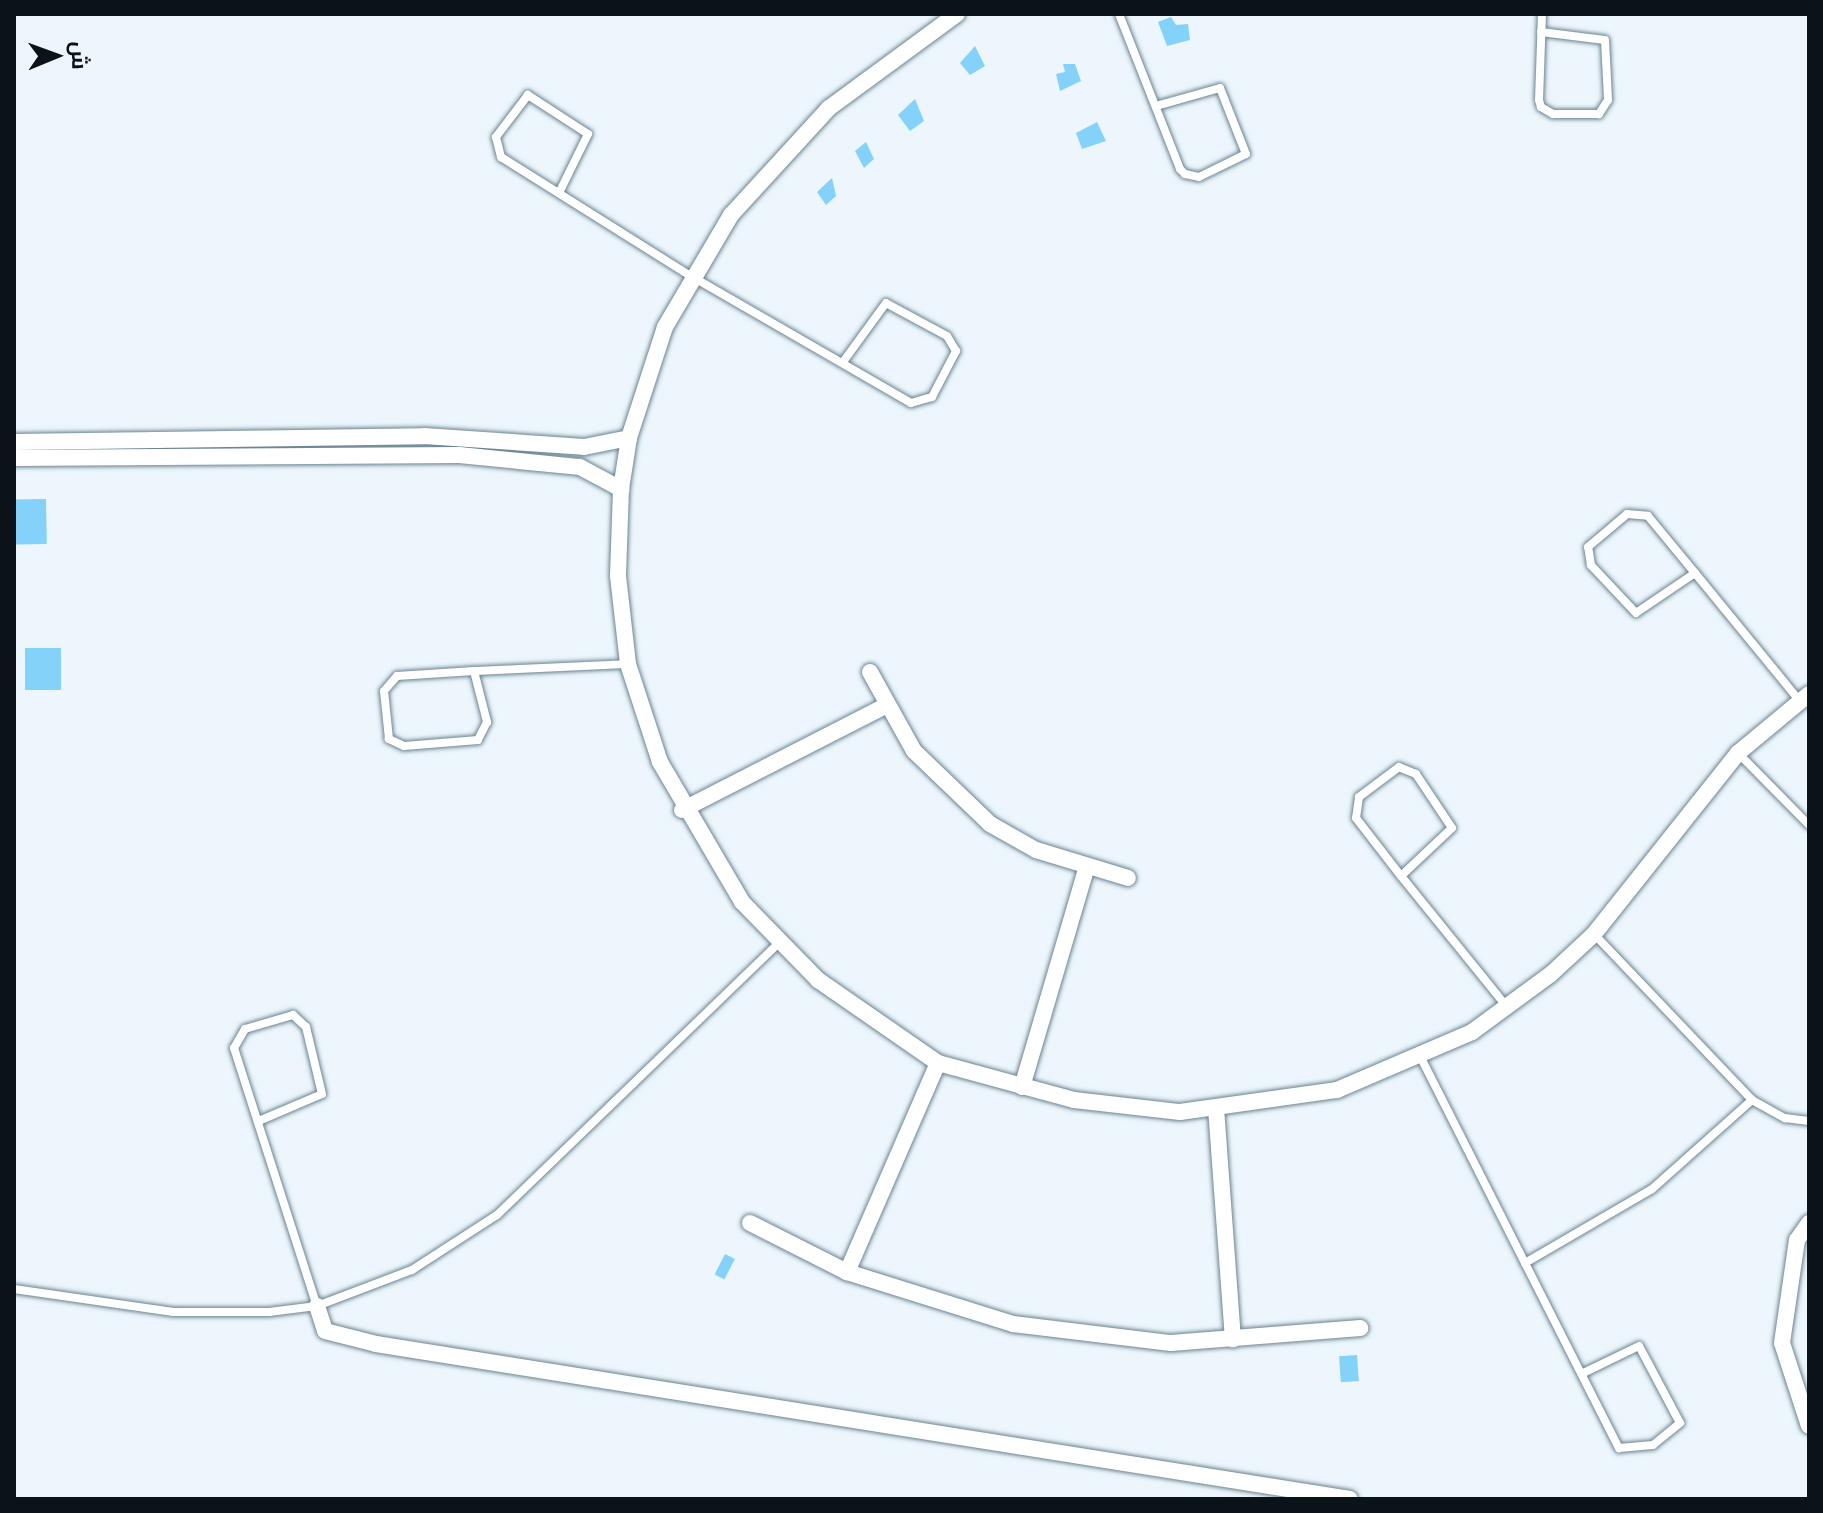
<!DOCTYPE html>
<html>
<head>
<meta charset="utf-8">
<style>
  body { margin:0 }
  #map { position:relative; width:1823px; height:1513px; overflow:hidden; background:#ecf6fc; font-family:"PT Sans Narrow",Cairo,sans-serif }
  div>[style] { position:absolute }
  .building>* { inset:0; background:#84d1fa; transform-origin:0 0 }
  .roads { filter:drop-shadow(0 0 2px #6b8391) drop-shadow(0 0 2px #6b8391) }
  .service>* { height:8px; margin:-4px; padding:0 4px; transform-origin:4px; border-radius:4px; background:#fff }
  .minor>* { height:16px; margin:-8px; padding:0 8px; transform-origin:8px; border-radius:8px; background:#fff }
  span { translate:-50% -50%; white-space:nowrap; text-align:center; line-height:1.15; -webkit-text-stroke:6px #ecf6fc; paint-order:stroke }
  .frame { position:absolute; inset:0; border:16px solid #091318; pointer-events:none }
  .north { position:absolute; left:16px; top:16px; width:80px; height:80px; -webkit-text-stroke:6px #ecf6fc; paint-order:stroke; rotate:89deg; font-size:22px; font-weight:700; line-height:32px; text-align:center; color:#091318 }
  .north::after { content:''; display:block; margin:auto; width:28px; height:36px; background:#091318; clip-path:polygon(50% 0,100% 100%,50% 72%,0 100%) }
</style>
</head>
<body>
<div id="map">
  <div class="building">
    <i style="clip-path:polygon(1171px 17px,1176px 25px,1188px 24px,1190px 40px,1167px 46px,1158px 22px)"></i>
    <i style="clip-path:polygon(975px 46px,985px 66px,970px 75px,960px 63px)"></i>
    <i style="clip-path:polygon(1063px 64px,1075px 64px,1081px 81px,1060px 91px,1056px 74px,1065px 72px)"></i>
    <i style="clip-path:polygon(915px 99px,924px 121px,910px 131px,898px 115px)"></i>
    <i style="clip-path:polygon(1097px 122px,1106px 141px,1082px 149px,1076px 133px)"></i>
    <i style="clip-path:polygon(866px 142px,874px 159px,864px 168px,855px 151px)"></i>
    <i style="clip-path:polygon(832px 178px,836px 196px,826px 205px,817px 192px)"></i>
    <i style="left:46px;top:499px;width:45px;height:32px;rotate:89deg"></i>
    <i style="left:25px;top:648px;width:36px;height:42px"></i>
    <i style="left:725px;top:1254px;width:11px;height:23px;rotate:27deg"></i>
    <i style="left:1357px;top:1355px;width:26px;height:18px;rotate:86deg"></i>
  </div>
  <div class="roads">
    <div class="service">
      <i style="left:1119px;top:14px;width:167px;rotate:68.5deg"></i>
      <i style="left:1180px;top:169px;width:7px;rotate:45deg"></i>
      <i style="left:1185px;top:174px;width:14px;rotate:12deg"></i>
      <i style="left:1199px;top:177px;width:52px;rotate:-26.1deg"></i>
      <i style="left:1246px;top:154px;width:71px;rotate:-111.5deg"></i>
      <i style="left:1220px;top:88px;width:66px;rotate:164.3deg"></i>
      <i style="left:1541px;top:32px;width:64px;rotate:7.1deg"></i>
      <i style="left:1605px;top:40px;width:60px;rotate:87.1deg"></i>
      <i style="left:1608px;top:100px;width:17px;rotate:123deg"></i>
      <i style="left:1599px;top:114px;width:46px;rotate:180deg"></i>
      <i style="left:1553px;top:114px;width:14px;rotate:-150deg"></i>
      <i style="left:1541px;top:107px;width:7px;rotate:-106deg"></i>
      <i style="left:1539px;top:100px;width:86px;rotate:-88deg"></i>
      <i style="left:559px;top:193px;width:66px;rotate:-63.8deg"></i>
      <i style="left:588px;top:134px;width:72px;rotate:-147deg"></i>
      <i style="left:528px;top:95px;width:53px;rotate:127.3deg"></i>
      <i style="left:496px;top:137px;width:21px;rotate:76deg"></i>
      <i style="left:501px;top:157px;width:224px;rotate:32.1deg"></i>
      <i style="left:691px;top:276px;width:254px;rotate:30deg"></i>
      <i style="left:911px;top:403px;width:22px;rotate:-16deg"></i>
      <i style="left:932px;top:397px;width:52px;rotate:-62.4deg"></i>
      <i style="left:956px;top:351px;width:17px;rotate:-121deg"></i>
      <i style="left:947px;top:336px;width:69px;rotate:-151.6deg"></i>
      <i style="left:886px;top:303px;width:73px;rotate:126.1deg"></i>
      <i style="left:1695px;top:573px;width:71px;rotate:145.9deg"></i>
      <i style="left:1636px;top:613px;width:66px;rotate:-133.2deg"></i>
      <i style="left:1591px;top:565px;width:18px;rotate:-99deg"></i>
      <i style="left:1588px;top:547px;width:51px;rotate:-40.2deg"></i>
      <i style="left:1627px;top:514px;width:21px;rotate:5deg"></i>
      <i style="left:1648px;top:516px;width:74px;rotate:50.5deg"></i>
      <i style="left:1695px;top:573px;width:164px;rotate:50.7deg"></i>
      <i style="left:474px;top:671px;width:53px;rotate:75.7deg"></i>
      <i style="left:487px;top:722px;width:20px;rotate:117deg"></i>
      <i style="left:478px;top:740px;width:74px;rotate:175.4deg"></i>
      <i style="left:404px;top:746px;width:17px;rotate:-155deg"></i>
      <i style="left:389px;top:739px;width:48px;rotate:-95.9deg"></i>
      <i style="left:384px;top:691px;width:20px;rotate:-49deg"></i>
      <i style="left:397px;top:676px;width:77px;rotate:-3.7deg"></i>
      <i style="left:474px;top:671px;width:153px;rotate:-2.6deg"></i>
      <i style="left:1738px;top:753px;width:101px;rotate:45.4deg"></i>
      <i style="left:1401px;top:876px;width:70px;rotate:-43.3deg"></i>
      <i style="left:1452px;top:828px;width:65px;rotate:-123.7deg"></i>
      <i style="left:1416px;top:774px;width:18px;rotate:-158deg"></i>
      <i style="left:1399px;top:767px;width:50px;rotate:143.1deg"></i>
      <i style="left:1359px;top:797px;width:21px;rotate:98deg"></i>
      <i style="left:1356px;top:818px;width:73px;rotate:52.2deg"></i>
      <i style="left:1401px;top:876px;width:169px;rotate:51deg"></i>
      <i style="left:1594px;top:934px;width:229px;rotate:46.4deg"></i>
      <i style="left:1752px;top:1100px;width:38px;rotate:29deg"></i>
      <i style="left:1785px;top:1118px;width:24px;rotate:7deg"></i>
      <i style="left:1420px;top:1056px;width:232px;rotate:63.1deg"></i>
      <i style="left:1525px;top:1263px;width:208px;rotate:63.1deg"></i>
      <i style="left:1619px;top:1448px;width:34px;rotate:-5deg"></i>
      <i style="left:1653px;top:1445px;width:35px;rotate:-39deg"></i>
      <i style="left:1680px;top:1423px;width:87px;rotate:-118deg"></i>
      <i style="left:1639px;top:1346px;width:64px;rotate:154.2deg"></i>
      <i style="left:261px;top:1120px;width:66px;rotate:-23.1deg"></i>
      <i style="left:322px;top:1094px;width:69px;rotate:-103.4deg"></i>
      <i style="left:306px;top:1027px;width:18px;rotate:-137deg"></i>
      <i style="left:293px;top:1015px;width:50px;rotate:163.7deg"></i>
      <i style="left:245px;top:1029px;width:22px;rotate:120deg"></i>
      <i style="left:234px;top:1048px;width:271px;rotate:72.2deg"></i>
      <i style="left:1525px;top:1263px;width:147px;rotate:-30.2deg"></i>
      <i style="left:1652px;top:1189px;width:134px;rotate:-41.7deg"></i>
      <i style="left:14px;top:1289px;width:161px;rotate:8.2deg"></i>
      <i style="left:173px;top:1312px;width:96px"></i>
      <i style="left:269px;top:1312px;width:48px;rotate:-7.1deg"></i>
      <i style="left:317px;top:1306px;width:102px;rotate:-20.8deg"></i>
      <i style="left:412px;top:1270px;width:101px;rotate:-32.9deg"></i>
      <i style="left:497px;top:1215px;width:390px;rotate:-44deg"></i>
    </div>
    <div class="minor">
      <i style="left:957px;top:14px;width:159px;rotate:143.7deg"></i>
      <i style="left:829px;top:108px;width:145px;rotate:132.5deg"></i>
      <i style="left:731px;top:215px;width:130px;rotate:120.5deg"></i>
      <i style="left:665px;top:327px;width:117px;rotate:108deg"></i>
      <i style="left:629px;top:438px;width:52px;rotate:98.9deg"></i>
      <i style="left:621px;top:489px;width:87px;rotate:92deg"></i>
      <i style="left:618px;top:576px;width:89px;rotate:83.5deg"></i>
      <i style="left:628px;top:664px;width:103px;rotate:71.9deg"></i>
      <i style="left:660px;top:762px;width:162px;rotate:59.6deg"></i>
      <i style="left:742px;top:902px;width:109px;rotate:45.7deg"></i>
      <i style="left:818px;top:980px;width:146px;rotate:34.7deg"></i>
      <i style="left:938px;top:1063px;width:141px;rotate:15.2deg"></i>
      <i style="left:1074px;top:1100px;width:107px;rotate:6.5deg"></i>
      <i style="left:1180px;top:1112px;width:159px;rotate:-8deg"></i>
      <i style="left:1337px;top:1090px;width:147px;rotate:-23.2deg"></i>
      <i style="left:1472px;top:1032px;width:98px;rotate:-36.3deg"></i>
      <i style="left:1551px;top:974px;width:59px;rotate:-42.9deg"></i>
      <i style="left:1594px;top:934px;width:231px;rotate:-51.5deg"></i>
      <i style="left:1738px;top:753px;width:92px;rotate:-39.7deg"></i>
      <i style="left:14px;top:442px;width:410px;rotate:-0.8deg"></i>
      <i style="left:424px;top:436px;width:160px;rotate:3.9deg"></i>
      <i style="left:584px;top:447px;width:46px;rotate:-11.3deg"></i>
      <i style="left:14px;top:458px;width:445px;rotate:-0.4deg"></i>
      <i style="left:459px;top:455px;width:122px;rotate:5.7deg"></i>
      <i style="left:580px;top:467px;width:47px;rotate:28.2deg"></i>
      <i style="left:870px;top:672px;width:90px;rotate:60.9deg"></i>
      <i style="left:914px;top:751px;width:105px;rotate:43.8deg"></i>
      <i style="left:990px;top:824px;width:53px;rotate:29.5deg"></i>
      <i style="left:1036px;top:850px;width:96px;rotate:16.9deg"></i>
      <i style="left:682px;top:810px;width:228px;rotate:-27.1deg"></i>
      <i style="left:1022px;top:1087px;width:227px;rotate:-73.6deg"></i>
      <i style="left:1216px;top:1108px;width:232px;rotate:85.8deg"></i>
      <i style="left:750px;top:1223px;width:109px;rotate:26.8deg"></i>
      <i style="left:847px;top:1272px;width:174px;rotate:17.4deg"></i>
      <i style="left:1013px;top:1324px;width:159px;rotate:6.9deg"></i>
      <i style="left:1171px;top:1343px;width:190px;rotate:-4.5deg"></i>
      <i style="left:1809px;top:1223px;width:21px;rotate:125deg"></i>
      <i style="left:1797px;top:1240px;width:104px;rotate:98.3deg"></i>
      <i style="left:1782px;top:1343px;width:87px;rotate:72deg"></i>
      <i style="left:847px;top:1272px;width:228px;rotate:-66.5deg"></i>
      <i style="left:317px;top:1306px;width:26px;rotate:72deg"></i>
      <i style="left:325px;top:1331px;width:53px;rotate:14.3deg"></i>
      <i style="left:376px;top:1344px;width:986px;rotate:9.04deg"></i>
    </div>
  </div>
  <div class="frame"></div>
  <div class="north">ش</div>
</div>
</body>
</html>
